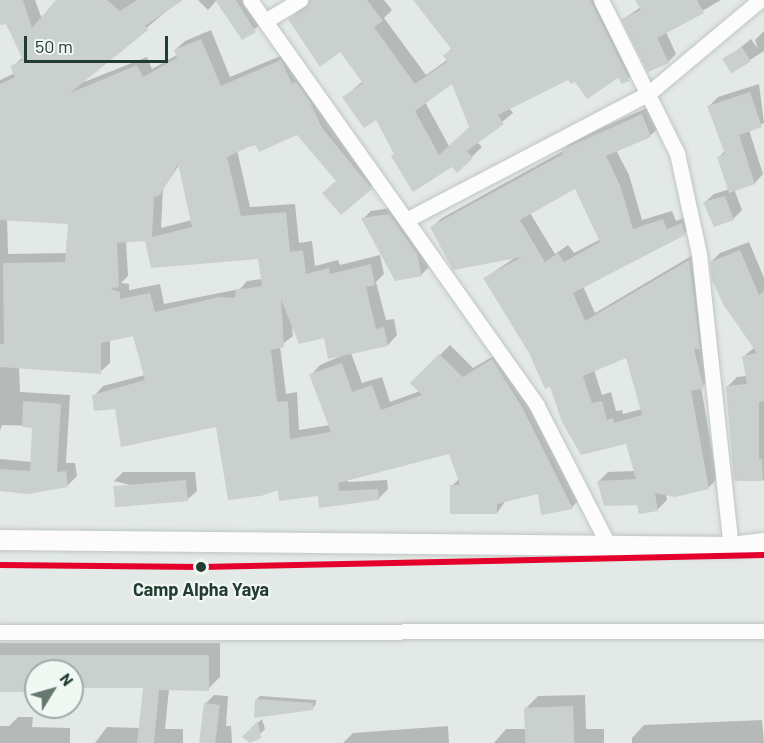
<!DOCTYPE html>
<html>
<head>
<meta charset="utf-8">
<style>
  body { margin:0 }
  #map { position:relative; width:764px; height:743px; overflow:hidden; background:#e3e9e6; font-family:Barlow,sans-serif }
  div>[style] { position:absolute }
  .shadow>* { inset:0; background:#0003 }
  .building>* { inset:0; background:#cad0cd; transform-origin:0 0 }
  .roads { filter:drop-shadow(0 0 2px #c0c6c3) drop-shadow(0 0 2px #c0c6c3) }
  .minor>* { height:15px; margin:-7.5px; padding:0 7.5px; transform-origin:7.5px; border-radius:7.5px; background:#fbfcfb }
  .tertiary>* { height:20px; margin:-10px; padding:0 10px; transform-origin:10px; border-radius:10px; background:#fbfcfb }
  .rail-1>* { height:6px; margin:-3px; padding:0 3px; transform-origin:3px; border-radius:3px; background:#e4002b }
  .dots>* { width:16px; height:16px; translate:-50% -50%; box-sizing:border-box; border:3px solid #f1f8f4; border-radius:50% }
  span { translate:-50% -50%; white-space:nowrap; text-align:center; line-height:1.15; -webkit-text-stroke:4.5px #f1f8f4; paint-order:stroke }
  .stop-label { font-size:18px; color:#223c31; font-weight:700 }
  .north { position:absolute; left:24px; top:659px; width:60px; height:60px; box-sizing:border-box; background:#f1f8f4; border:2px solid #9eada6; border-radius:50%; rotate:53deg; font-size:16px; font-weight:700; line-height:24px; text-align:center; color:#223c31 }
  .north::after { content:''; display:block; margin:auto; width:21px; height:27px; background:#667970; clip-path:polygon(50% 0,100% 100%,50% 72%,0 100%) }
  .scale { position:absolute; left:24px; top:36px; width:144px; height:27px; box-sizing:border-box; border:3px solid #223c31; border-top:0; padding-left:8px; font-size:18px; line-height:21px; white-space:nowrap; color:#223c31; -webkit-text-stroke:4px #f1f8f4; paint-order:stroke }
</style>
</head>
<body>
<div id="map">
  <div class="shadow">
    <i style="clip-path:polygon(evenodd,0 0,35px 0,42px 19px,58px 0,180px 0,79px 84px,147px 57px,152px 69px,177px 55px,175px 50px,185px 41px,211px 30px,230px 77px,290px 52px,380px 178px,370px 188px,337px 181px,297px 133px,237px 150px,250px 207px,295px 204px,299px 243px,312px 241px,315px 266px,338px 260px,340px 265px,380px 255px,384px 274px,376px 282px,386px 320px,394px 319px,397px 335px,388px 345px,351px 353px,362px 383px,382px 377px,390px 402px,420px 391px,412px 383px,450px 345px,473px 368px,502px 351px,581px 498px,572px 507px,539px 492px,506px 500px,497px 513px,452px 486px,459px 479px,450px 452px,347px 479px,348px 482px,387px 480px,388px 489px,378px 499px,279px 488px,218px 425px,117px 407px,94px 396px,103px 386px,145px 375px,135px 334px,110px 339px,110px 363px,100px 372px,19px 367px,20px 392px,70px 395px,66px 463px,75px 463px,77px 476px,67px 486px,0 490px,0 459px,32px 462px,34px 426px,2px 425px,0 431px,0 80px,15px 73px,12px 67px,23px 57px,6px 22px,0 23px,0 0,179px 165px,192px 220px,161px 228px,163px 189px,179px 165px,0 0,7px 218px,70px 222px,67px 253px,8px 254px,7px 218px,0 0,146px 239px,259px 258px,262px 279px,247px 281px,240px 289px,164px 304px,160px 284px,129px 290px,129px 284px,121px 283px,128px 276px,126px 241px,146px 239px,0 0,292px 326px,325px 337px,348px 353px,320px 365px,311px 375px,330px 425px,299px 430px,297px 392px,286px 394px,280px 346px,293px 336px,292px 326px)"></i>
    <i style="clip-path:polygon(198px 0,251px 0,265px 21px,242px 38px,217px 0,208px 10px)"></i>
    <i style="clip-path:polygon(evenodd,310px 0,384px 0,392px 10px,384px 18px,426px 75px,447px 60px,445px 55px,452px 48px,424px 0,606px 0,639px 69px,623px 82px,619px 76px,569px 78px,509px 108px,513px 113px,477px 142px,482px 147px,457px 171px,452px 165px,396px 153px,376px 118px,344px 97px,363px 81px,341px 50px,290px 19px,310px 0,453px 82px,470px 127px,449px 146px,425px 102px,453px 82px)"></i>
    <i style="clip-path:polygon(637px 0,721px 0,666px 32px,676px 54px,668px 62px,623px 19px,641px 7px)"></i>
    <i style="clip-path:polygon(764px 31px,764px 51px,750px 60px,725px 60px,751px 39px,758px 49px,755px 40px)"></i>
    <i style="clip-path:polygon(759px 84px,764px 123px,749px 130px,763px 174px,755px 183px,734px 189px,742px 210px,733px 219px,705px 202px,714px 194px,730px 189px,719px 157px,725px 151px,709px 106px,718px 97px)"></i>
    <i style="clip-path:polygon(evenodd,651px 106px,660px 126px,650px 136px,616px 150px,629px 175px,642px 220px,672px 211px,676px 221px,691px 215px,694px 225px,684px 234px,583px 286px,595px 313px,698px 252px,712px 377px,701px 387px,717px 479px,708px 488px,666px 494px,667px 500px,658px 509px,641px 512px,639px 503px,599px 481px,608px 472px,635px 471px,627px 442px,551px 385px,485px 278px,516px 257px,432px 227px,442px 218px,563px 151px,572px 141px,651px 106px,575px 187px,601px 239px,574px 253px,568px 245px,555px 254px,530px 213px,575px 187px,651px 106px,627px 356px,642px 409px,623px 414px,622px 410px,616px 411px,611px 392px,602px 395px,594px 370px,627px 356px)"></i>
    <i style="clip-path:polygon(397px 207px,425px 246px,429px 267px,421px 275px,363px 219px,371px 211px)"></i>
    <i style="clip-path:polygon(749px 242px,764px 278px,764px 480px,735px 480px,728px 386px,737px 377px,747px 376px,743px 357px,755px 347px,711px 262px,720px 253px)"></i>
    <i style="clip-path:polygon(123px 472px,195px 472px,197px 491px,188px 499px,114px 481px)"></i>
    <i style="clip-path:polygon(0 643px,220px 643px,220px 677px,208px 689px,169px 689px,165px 729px,183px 729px,183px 743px,95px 743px,107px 727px,140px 728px,144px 686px,72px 676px,72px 671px,36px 671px,33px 690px,0 690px)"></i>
    <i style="clip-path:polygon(214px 695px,228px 696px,226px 726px,231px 726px,232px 743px,204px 743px,205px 704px)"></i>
    <i style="clip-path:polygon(585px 695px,586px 729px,604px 729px,604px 743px,494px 743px,506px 729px,527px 729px,526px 708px,538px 696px)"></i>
    <i style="clip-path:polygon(260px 696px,316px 700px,316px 704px,312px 709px,256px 700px)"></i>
    <i style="clip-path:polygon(18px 717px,33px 717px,32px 727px,70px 728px,70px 743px,0 743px,0 726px,9px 726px)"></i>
    <i style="clip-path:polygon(262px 719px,265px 729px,253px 741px,244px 736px)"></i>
    <i style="clip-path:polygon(762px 720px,764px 743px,632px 743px,632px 738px,644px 725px)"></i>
    <i style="clip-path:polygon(448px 726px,449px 743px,343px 743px,353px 733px)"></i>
  </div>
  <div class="building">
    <i style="clip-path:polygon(evenodd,0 0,23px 0,32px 28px,56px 0,107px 0,120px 11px,137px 0,183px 0,145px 26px,148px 30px,70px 93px,137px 65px,143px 77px,177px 58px,174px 50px,201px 39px,221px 86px,281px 60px,292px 84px,296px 82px,310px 102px,322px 128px,372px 189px,341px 215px,322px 193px,336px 181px,297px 135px,259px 152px,255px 144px,227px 157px,241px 216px,286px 212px,290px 252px,303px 250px,306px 274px,329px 268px,330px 274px,371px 264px,375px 285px,366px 287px,376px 329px,384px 327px,388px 346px,328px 359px,324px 338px,299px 344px,281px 299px,284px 347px,271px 350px,277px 402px,288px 401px,290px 439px,331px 432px,309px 374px,342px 363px,352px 392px,372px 385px,381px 410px,422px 395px,410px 383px,439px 354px,463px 377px,492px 359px,522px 407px,573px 509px,541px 515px,538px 494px,497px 504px,497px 514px,450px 514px,450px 485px,460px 485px,449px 454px,338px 483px,339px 491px,378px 489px,379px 500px,319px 508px,318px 496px,279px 501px,278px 490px,261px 496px,228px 500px,216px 427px,121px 447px,115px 409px,94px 411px,92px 395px,145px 380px,133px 336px,101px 343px,101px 374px,0 367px,0 344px,4px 344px,3px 263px,65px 262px,68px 224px,0 220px,0 84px,15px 77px,10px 66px,23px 60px,6px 24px,0 25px,0 0,178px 164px,192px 227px,152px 237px,154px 197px,160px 195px,178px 164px,0 0,145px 241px,151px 268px,258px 259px,262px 286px,236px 290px,235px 298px,219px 297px,155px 312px,150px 293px,120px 299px,120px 292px,110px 289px,119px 287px,117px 243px,145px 241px)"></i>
    <i style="clip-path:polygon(215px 0,236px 0,256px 32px,242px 40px)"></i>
    <i style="clip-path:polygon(evenodd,310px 0,367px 0,383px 21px,374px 27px,415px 84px,447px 62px,443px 55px,452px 50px,413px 0,590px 0,630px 81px,622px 84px,618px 78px,587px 99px,575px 82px,571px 84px,568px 80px,498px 115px,504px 124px,467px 151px,473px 158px,457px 173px,452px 167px,413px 192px,391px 156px,394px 154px,376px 120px,364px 128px,342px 97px,363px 83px,340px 52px,320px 67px,288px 19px,305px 8px,310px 0,452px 84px,469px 127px,439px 155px,415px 111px,452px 84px)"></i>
    <i style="clip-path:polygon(635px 0,697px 0,704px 13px,657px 38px,669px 63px,648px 72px,621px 19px,641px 10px)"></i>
    <i style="left:742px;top:47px;width:17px;height:23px;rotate:59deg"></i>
    <i style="clip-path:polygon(750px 92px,762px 127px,739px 135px,755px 184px,729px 193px,717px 157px,725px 154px,707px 106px)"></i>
    <i style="clip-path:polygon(evenodd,642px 114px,651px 137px,606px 156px,620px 185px,633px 229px,663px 219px,667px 229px,682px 223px,685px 235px,573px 293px,585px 321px,689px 260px,700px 349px,694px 349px,704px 388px,691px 391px,709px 489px,675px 497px,655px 493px,658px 511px,639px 514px,637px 505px,604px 506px,597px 481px,636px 479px,626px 444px,581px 455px,562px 422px,550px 387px,545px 389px,529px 353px,483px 278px,522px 257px,453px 270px,430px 227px,563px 154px,561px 150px,642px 114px,575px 189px,600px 242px,564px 262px,558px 253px,545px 262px,520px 220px,575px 189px,642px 114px,626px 358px,642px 415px,614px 423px,613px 418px,607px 420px,602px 401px,592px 403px,583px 376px,626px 358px)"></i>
    <i style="clip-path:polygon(725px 196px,734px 220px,714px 227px,703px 202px)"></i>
    <i style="clip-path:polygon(389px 214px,417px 254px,422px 276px,395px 281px,361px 218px)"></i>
    <i style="clip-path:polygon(740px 250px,759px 295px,764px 291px,764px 401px,759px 402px,759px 459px,762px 459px,763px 481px,734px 481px,726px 386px,747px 384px,742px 356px,757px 353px,723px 304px,712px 280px,710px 262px)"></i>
    <i style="clip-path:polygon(23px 401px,61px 404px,57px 472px,66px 471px,68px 487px,28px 494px,0 491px,0 469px,30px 471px,32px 428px,22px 427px)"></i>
    <i style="left:186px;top:480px;width:21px;height:73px;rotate:85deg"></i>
    <i style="clip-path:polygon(0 655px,209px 655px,209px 691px,159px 690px,154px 743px,137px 743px,143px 688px,73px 688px,73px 671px,34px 671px,34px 692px,0 692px)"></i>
    <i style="clip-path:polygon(255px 699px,313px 703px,313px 710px,254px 718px)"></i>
    <i style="left:204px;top:703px;width:16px;height:40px;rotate:7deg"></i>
    <i style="left:573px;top:706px;width:37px;height:49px;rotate:88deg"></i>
    <i style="clip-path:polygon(258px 721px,261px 738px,250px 743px,242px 737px)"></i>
  </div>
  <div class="roads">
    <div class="minor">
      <i style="left:250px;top:0;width:497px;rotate:54.7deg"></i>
      <i style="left:537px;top:406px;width:157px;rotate:62.8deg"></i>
      <i style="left:601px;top:0;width:171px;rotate:63.6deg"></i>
      <i style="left:677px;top:153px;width:103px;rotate:77.7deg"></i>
      <i style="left:699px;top:254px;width:295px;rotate:83.8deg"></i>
      <i style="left:265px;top:21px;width:41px;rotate:-31deg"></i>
      <i style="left:408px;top:219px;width:272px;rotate:-27.6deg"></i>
      <i style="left:649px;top:93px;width:145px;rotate:-40deg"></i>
      <i style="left:0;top:632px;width:764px;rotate:-0.07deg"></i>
    </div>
    <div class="tertiary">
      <i style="left:0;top:540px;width:731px;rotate:0.55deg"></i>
      <i style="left:731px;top:547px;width:33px;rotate:-7deg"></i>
    </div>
  </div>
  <div class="rail-1">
    <i style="left:0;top:565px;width:201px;rotate:0.6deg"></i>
    <i style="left:201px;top:567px;width:563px;rotate:-1.22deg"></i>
  </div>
  <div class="dots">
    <i style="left:201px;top:567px;background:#223c31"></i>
  </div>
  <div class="stop-label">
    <span style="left:201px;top:589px">Camp Alpha Yaya</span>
  </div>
  <div class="north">N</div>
  <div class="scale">50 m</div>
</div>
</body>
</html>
